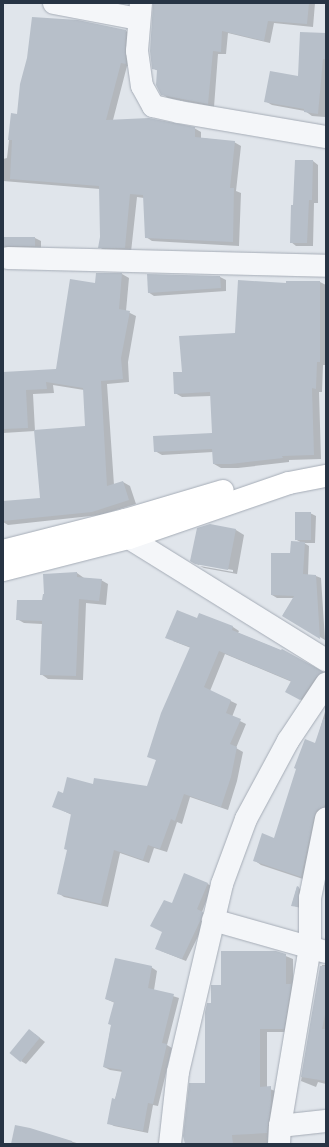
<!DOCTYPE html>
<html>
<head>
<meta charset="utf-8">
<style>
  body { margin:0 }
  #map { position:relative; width:329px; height:1147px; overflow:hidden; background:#e0e5eb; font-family:"Fira Sans",sans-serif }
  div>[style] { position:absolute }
  .shadow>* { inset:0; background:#0003 }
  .building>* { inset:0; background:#b7bfc9; transform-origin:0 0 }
  .roads { filter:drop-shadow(0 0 1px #a5acb6) drop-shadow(0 0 1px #a5acb6) }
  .minor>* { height:22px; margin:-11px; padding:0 11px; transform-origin:11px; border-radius:11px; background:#f4f6f9 }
  .major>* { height:22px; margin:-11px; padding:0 11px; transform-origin:11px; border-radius:11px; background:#fff }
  span { translate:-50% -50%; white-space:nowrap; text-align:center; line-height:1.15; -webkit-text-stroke:3px #f0f4f8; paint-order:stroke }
  .frame { position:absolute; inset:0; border:4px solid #273444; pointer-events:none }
</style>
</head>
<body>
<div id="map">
  <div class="shadow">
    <i style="clip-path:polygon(154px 3px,315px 3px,313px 27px,274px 23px,270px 43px,228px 33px,226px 54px,218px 54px,214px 107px,168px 98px,162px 94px,158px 71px,153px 68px)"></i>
    <i style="clip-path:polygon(126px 31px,132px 35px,132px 67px,127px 66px,113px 120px,194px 128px,201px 132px,201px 138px,234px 142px,241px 146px,236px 191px,241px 193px,239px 246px,152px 241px,146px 237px,144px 198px,137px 197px,131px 252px,106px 251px,99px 247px,101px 237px,100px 189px,3px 181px,3px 159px,7px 158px,12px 114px,18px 115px)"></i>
    <i style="clip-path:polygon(301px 33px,326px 34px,325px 117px,312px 116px,305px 111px,272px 105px,265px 101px,299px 77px)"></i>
    <i style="clip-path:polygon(313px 161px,318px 165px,318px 203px,314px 203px,313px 246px,296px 246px,291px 242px,294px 206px)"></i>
    <i style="clip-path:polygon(35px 238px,41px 241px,41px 249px,10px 250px,3px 246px,3px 239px)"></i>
    <i style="clip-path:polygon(evenodd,97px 274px,122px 274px,129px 278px,126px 311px,136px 316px,128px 362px,129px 382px,107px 384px,114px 485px,123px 482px,130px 486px,136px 504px,100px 515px,8px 525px,3px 522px,3px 502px,41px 499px,35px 431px,3px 433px,3px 373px,56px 370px,96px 284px,97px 274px,53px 385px,84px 390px,86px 427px,35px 431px,33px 394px,54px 393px,53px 385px)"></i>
    <i style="clip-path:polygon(220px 277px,226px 280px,226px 291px,154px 296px,148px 292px)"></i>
    <i style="clip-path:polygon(320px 282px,326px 285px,326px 365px,323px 365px,322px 392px,319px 392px,321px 459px,289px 460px,289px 462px,238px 468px,221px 468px,214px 464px,213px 452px,162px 455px,155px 451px,213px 433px,211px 396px,182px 397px,175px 393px,183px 373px,236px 334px,287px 284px)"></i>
    <i style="clip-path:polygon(310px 513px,316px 516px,315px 543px,304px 543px,309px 546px,308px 575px,316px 576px,321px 578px,325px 640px,283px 615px,294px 598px,277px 598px,272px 595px,291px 554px,302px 543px,295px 539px)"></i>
    <i style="clip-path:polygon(210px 525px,236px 530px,244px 535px,237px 574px,204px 568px,200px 566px,233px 572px,233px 570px,199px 564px,199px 565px,191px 561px)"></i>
    <i style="clip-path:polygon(77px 573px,84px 578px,101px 580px,108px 584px,106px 605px,86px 603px,83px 680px,48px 679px,41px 674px,42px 624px,24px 623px,17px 619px,43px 601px)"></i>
    <i style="clip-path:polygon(200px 614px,233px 627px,239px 631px,238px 633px,282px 651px,326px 675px,307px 703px,287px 692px,292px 682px,225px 654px,210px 691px,237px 704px,232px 717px,246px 724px,236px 748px,243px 752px,237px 781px,228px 810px,190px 797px,182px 824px,177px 822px,167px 852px,154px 848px,149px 863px,120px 853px,108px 907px,64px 897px,58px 893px,68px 850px,72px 815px,53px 806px,64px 794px,94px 785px,148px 787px,157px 760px,148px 756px,191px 648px,173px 641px,198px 620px)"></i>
    <i style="clip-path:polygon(326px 708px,326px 813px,309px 881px,261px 865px,254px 860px,275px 839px,316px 744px)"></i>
    <i style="clip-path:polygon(185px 874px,212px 886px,202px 912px,207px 915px,205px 922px,186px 961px,161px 951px,163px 932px)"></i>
    <i style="clip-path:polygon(297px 887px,302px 890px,300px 908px,292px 905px)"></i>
    <i style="clip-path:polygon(276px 952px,293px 959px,293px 987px,291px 1032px,267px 1032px,267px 1088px,278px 1092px,274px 1144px,186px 1144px,206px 1084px,212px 1004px,222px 986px)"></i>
    <i style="clip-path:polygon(322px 965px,326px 965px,326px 1084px,318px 1082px,316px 1087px,301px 1081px)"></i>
    <i style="clip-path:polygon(151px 967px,157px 971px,154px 990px,179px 998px,167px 1045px,172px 1048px,158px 1106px,153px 1105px,148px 1133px,114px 1126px,108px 1123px,123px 1072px,110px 1070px,104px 1067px,115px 1003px,106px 999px)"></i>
    <i style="clip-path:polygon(35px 1034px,45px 1042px,26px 1064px,21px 1061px)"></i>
    <i style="clip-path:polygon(30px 1129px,80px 1144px,12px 1144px)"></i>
  </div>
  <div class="building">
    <i style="clip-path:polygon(153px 3px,309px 3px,307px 24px,268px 21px,264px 41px,222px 31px,221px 52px,213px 51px,208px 104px,161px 95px,156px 85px,157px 70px,152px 69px,150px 51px)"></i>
    <i style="clip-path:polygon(32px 17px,78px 20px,126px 30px,125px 50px,126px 64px,121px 63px,106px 120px,149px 118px,195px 127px,195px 137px,235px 141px,230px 188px,234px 188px,233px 242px,145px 238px,143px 195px,130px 194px,125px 248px,98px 248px,100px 237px,99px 186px,10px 179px,12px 140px,8px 140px,11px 113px,17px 114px,20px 84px,27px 58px)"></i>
    <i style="clip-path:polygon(300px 32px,326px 33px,325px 59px,323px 59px,318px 114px,304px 112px,304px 109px,264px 102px,270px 71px,298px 76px)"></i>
    <i style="clip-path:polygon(295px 160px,313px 160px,312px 200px,309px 200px,307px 243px,290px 243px,291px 205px,293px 205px)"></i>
    <i style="left:35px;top:237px;width:9px;height:32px;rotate:90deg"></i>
    <i style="clip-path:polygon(96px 273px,122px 273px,119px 309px,130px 311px,121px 358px,123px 379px,101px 381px,107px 486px,123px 481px,129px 500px,92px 512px,3px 521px,3px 501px,40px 498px,34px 430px,85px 426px,83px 388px,46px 382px,47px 389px,26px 390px,28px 428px,3px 429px,3px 372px,56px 369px,70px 279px,95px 283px)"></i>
    <i style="clip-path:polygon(147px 274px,220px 276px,221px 288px,148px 293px)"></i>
    <i style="clip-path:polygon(238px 280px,286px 283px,286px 281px,320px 281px,320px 362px,317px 362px,316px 389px,312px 388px,314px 455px,282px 456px,283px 458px,231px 464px,213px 464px,212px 449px,154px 452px,153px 436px,212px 433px,210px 392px,174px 394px,173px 372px,182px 372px,179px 336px,235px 333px)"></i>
    <i style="left:295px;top:512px;width:16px;height:28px"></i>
    <i style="clip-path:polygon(210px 524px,236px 529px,228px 570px,195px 564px,190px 561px,197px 528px)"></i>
    <i style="clip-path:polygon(291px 541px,305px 542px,303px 574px,316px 575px,320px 639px,282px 616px,294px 596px,271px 595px,271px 553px,290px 553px)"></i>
    <i style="clip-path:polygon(77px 572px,77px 577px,102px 579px,99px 601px,79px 599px,76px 676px,40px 675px,42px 621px,16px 620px,17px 600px,42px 600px,43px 594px,44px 594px,43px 574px)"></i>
    <i style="clip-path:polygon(177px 610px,197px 618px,199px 613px,233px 626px,232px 630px,281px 650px,282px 649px,324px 672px,316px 677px,300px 700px,285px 692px,291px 681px,219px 651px,204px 687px,231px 700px,226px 713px,241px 719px,230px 744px,237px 747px,231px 777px,221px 807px,184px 794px,175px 821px,171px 819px,160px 849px,148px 845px,143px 860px,114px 850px,101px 904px,57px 894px,67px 850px,64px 849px,71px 814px,52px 807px,58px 791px,63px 793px,67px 777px,93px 784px,94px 778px,147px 786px,156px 760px,147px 757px,161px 713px,190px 647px,165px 638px)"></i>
    <i style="clip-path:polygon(323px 719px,326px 719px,326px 801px,324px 807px,317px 810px,314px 817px,301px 877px,253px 861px,262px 833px,274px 838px,296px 769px,294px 768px,305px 739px,315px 743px)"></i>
    <i style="clip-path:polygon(184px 873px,208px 883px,197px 909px,203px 912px,201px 919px,182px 959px,155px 949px,162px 932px,150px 926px,164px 900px,172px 903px)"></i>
    <i style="clip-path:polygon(297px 886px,299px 887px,298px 907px,291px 906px)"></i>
    <i style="clip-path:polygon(221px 951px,276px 951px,286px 954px,286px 984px,291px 984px,291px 987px,284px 1029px,260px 1029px,260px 1087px,271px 1086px,271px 1103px,267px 1133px,232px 1135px,233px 1144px,185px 1144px,183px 1136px,189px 1083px,205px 1083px,205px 1012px,207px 1003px,211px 1003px,211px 985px,221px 985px)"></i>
    <i style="clip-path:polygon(115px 958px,152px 966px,148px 988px,174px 994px,162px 1043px,167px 1044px,153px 1104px,148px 1103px,143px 1131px,107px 1124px,112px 1098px,115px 1099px,122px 1070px,103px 1067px,111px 1025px,108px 1024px,114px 1002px,105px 999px)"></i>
    <i style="clip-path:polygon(320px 966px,326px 966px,326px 1010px,322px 1029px,326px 1029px,326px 1081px,301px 1077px)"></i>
    <i style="left:29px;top:1029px;width:14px;height:31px;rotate:39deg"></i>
    <i style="clip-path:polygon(15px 1125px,30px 1128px,72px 1141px,72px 1144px,11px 1144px)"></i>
  </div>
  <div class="roads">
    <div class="minor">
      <i style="left:54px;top:3px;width:86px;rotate:10.7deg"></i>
      <i style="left:141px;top:3px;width:48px;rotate:94.8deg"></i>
      <i style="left:137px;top:51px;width:35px;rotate:82deg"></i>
      <i style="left:142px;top:86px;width:23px;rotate:61deg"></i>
      <i style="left:153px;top:106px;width:27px;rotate:13deg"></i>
      <i style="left:179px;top:112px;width:149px;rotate:9.7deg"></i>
      <i style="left:8px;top:258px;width:318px;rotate:1.4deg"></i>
      <i style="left:129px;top:538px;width:232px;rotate:31.8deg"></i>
      <i style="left:213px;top:920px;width:117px;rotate:15.8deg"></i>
      <i style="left:280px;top:1126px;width:46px;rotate:-6.2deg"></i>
      <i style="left:170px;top:1144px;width:72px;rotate:-83.7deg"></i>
      <i style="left:178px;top:1072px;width:193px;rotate:-76.8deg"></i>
      <i style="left:222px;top:884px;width:69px;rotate:-69.7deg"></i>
      <i style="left:246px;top:819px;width:89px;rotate:-61.7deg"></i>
      <i style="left:288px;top:741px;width:69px;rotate:-56.3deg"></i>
      <i style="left:279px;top:1144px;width:18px;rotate:-87deg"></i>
      <i style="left:280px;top:1126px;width:181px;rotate:-80.5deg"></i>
      <i style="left:310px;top:947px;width:49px;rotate:-90deg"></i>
      <i style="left:310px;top:898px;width:81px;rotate:-78.6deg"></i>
    </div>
    <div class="major">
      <i style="left:3px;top:551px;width:126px;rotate:-14.3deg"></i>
      <i style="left:125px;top:520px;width:102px;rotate:-16.5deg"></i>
      <i style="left:3px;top:570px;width:130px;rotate:-14.3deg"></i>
      <i style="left:129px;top:538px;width:169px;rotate:-19deg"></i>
      <i style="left:289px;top:483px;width:38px;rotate:-11deg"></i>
    </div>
  </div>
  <div class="frame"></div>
</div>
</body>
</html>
